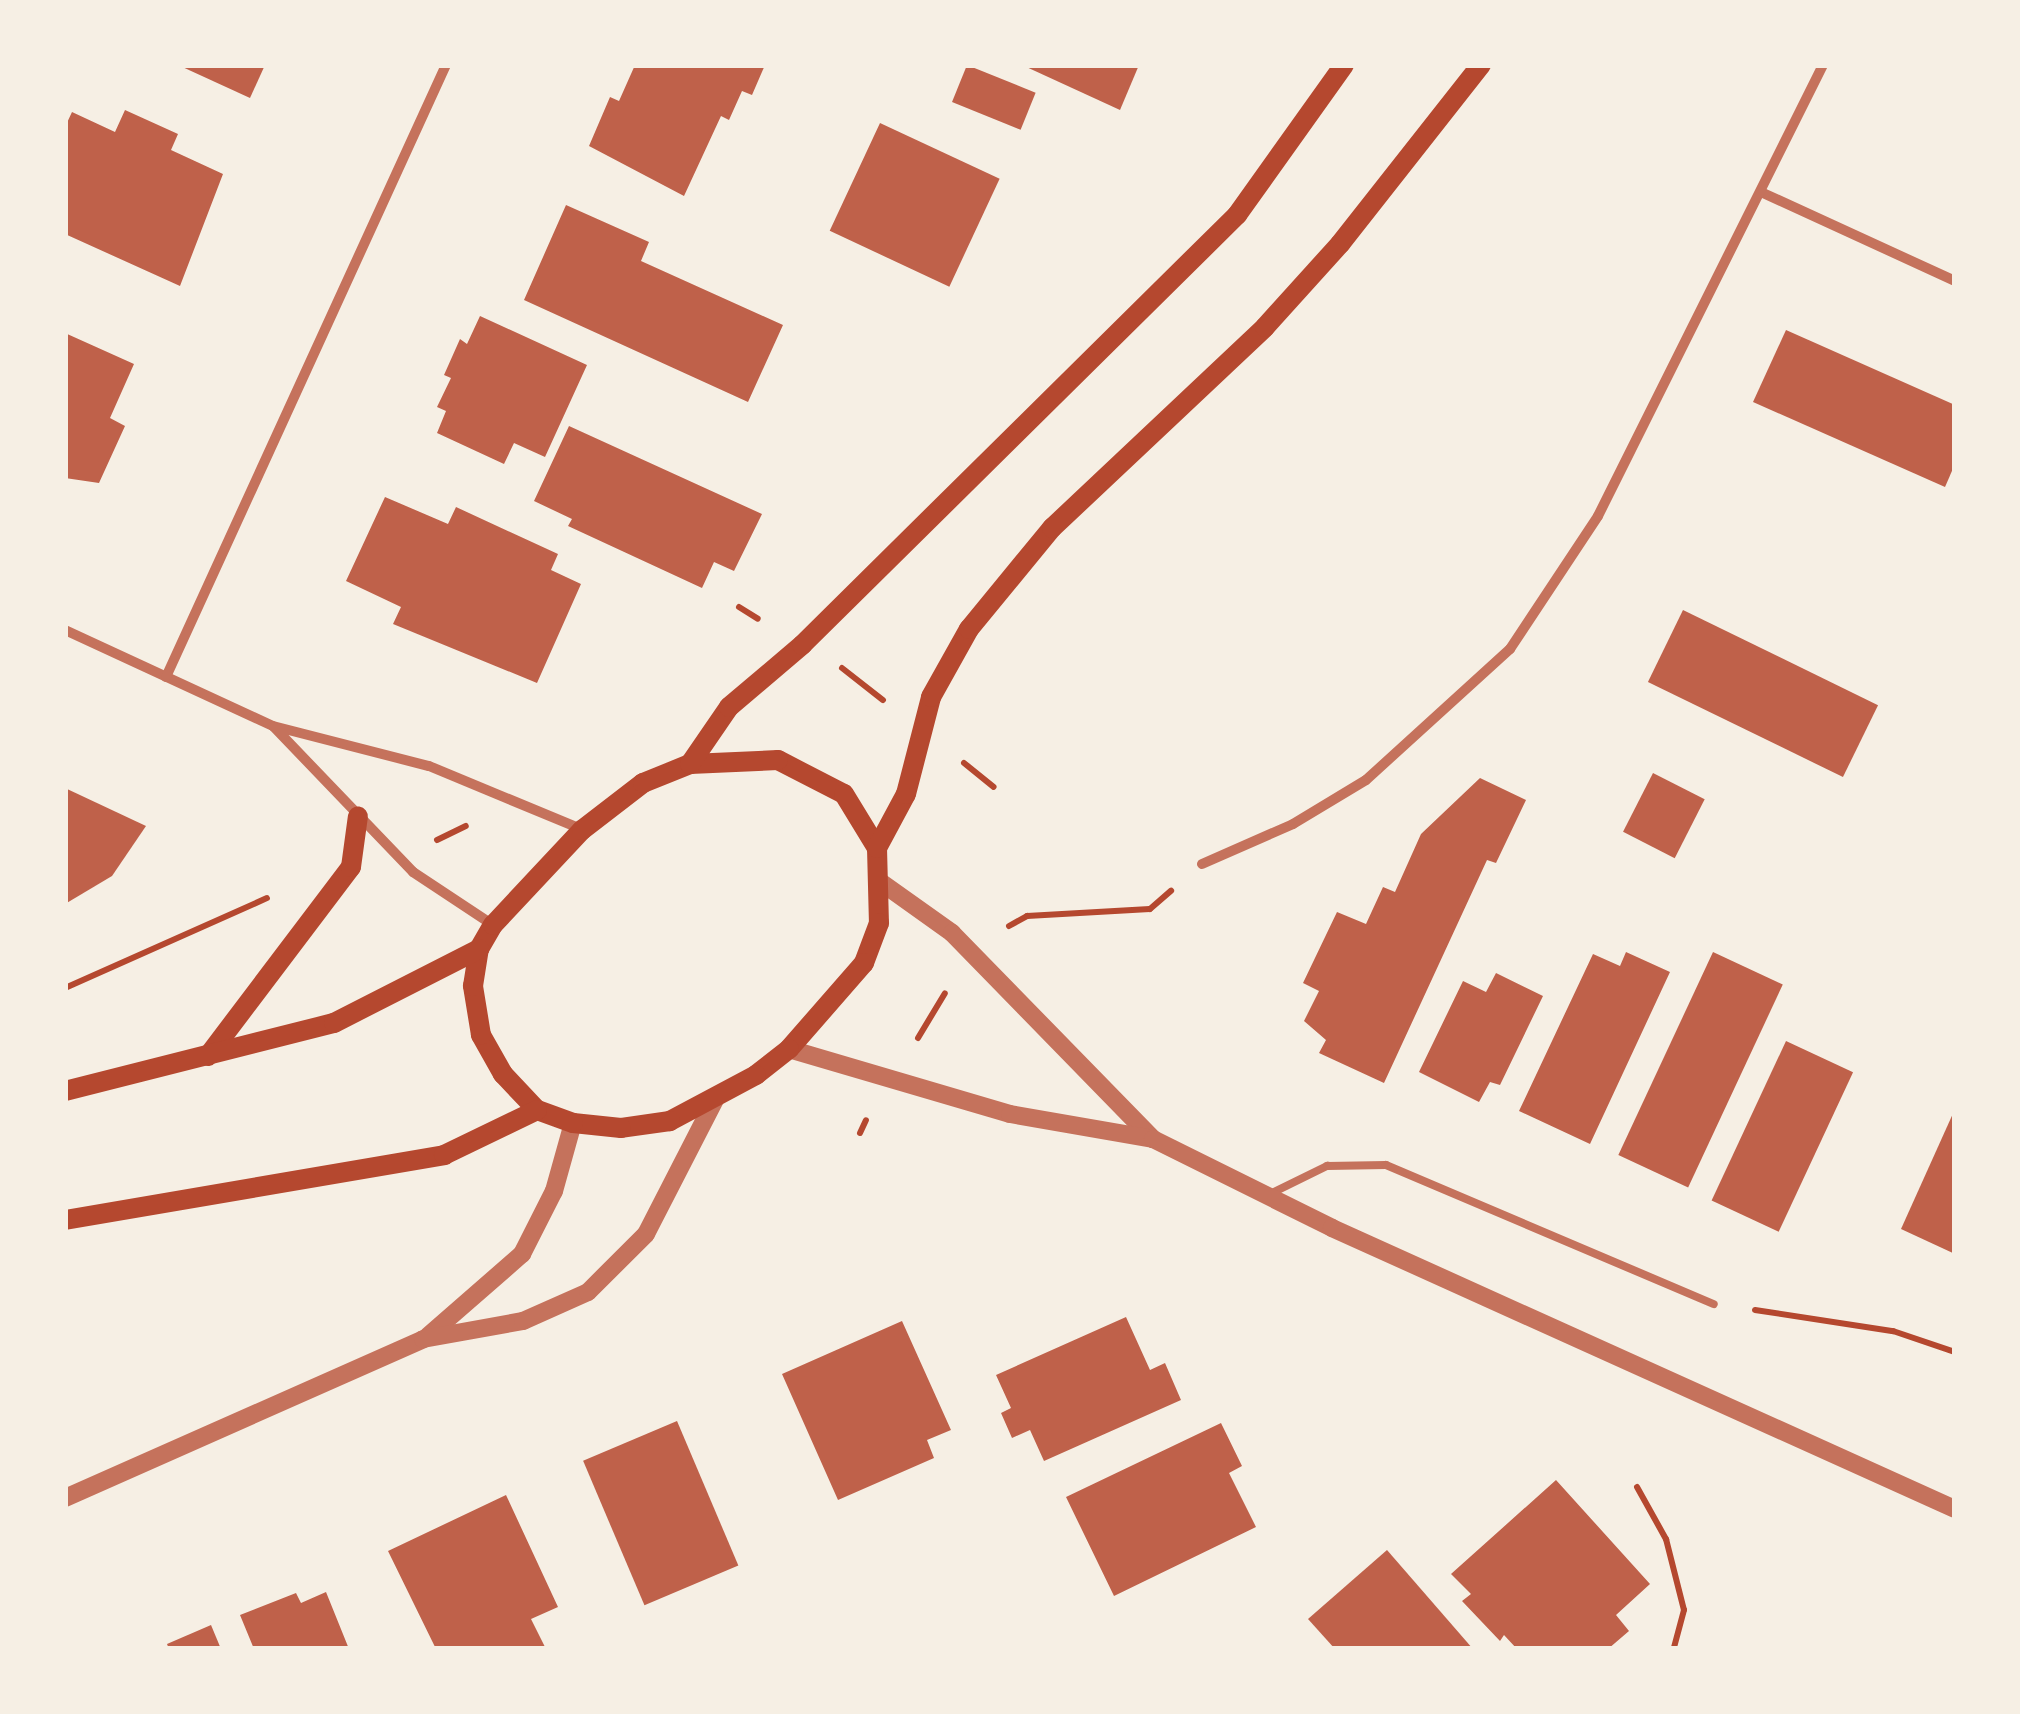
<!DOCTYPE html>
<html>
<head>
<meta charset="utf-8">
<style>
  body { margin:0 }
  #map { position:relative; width:2020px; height:1714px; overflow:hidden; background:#f6efe4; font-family:Lato,sans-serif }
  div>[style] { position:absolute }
  .building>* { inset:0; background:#bf614a; transform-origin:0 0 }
  .path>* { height:6px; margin:-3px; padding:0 3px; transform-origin:3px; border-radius:3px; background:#b5482f }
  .service>* { height:8px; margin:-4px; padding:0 4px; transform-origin:4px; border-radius:4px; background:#c5725c }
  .minor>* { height:10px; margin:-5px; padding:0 5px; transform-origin:5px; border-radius:5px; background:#c5725c }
  .tertiary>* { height:18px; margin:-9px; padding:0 9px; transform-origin:9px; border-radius:9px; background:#c5725c }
  .secondary>* { height:20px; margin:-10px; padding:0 10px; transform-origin:10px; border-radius:10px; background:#b5482f }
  span { translate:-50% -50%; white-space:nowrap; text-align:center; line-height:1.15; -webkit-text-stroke:8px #f6efe4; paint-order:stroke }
  .frame { position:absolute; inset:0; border:68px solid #f6efe4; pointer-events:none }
</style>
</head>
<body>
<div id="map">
  <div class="building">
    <i style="clip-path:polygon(178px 65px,265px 65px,250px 98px)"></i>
    <i style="clip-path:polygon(635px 65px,765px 65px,752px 95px,742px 91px,729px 120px,721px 116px,684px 196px,589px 146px,610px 97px,619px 101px)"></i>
    <i style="left:967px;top:65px;width:74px;height:40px;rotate:22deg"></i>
    <i style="clip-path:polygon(1022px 65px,1139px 65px,1120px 110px)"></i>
    <i style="clip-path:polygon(125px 110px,178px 134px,171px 150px,223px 174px,180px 286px,65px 234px,65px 127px,72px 112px,115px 132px)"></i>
    <i style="left:880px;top:123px;width:132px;height:119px;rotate:25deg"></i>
    <i style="clip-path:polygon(566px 205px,649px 242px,641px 261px,783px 325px,748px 402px,524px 300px)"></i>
    <i style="clip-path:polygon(480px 316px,587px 365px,545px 457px,514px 443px,504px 464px,437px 433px,446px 411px,437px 407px,451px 378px,444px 375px,460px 339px,467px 344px)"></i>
    <i style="clip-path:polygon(1786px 330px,1955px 405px,1955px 464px,1945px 487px,1753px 402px)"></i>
    <i style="clip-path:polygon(65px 333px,134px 364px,110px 418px,125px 426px,99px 483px,65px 478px)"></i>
    <i style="clip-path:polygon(569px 426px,762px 514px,734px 571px,714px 562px,702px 588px,568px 526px,572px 519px,534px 501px)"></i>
    <i style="clip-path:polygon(385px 497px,448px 524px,456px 507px,558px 554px,551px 570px,581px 584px,537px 683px,393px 624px,401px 607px,346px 581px)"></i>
    <i style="left:1683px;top:610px;width:217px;height:80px;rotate:26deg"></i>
    <i style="left:1653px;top:773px;width:58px;height:66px;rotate:27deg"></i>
    <i style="clip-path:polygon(1480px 778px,1526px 800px,1496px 863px,1487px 860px,1384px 1083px,1319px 1053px,1326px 1040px,1304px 1021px,1319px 991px,1303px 983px,1337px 912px,1366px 924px,1383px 887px,1395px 892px,1421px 834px)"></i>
    <i style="clip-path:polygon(65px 788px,146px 826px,112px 876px,65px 904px)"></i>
    <i style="clip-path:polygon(1626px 952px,1670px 972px,1590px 1144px,1519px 1111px,1593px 954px,1620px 966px)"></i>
    <i style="left:1713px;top:952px;width:77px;height:224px;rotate:25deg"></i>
    <i style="clip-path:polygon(1496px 973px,1543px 996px,1500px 1085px,1490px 1082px,1479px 1102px,1419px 1072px,1463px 981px,1486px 992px)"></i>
    <i style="left:1786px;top:1041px;width:74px;height:176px;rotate:25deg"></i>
    <i style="clip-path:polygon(1955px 1109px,1955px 1254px,1901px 1229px)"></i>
    <i style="clip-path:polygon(1126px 1317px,1150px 1370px,1165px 1363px,1181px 1400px,1044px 1461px,1030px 1430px,1012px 1438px,1001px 1413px,1011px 1408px,996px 1375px)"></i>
    <i style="clip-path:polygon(902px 1321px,951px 1430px,927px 1440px,934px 1458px,838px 1500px,782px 1374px)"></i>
    <i style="left:677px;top:1421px;width:157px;height:102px;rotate:67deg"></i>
    <i style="clip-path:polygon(1221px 1423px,1242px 1466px,1229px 1473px,1256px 1527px,1114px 1596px,1066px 1497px)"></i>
    <i style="clip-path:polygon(1556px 1480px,1650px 1584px,1616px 1615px,1629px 1631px,1608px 1649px,1517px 1649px,1504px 1635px,1500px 1641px,1462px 1601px,1471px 1594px,1451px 1574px)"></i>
    <i style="clip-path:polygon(506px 1495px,558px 1607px,531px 1619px,546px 1649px,436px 1649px,388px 1551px)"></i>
    <i style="clip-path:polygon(1387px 1550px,1473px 1649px,1335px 1649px,1308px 1619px)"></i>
    <i style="clip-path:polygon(326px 1592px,349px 1649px,254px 1649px,240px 1615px,296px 1593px,301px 1603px)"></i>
    <i style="clip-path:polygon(211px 1625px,221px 1649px,169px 1649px,167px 1644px)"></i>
  </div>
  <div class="path">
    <i style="left:739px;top:607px;width:22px;rotate:32deg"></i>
    <i style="left:842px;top:668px;width:52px;rotate:38deg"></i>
    <i style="left:964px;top:763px;width:38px;rotate:39deg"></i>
    <i style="left:437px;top:840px;width:32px;rotate:-26deg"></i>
    <i style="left:1009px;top:926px;width:21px;rotate:-29deg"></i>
    <i style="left:1027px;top:916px;width:123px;rotate:-3.3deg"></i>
    <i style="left:1150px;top:909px;width:28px;rotate:-41deg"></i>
    <i style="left:65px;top:988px;width:221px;rotate:-24deg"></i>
    <i style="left:918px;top:1038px;width:52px;rotate:-59deg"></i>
    <i style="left:860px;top:1133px;width:14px;rotate:-65deg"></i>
    <i style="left:1755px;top:1310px;width:140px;rotate:8.7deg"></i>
    <i style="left:1893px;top:1331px;width:65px;rotate:18.7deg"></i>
    <i style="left:1637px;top:1487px;width:60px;rotate:60.9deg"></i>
    <i style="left:1666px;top:1539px;width:73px;rotate:75.8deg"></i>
    <i style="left:1684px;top:1610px;width:39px;rotate:105deg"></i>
  </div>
  <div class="service">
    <i style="left:1270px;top:1194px;width:64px;rotate:-26.2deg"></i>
    <i style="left:1327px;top:1166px;width:59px;rotate:-1deg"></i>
    <i style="left:1386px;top:1165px;width:356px;rotate:23deg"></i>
  </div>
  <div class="minor">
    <i style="left:1763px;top:193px;width:211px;rotate:24.6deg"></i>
    <i style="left:65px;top:630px;width:229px;rotate:24.8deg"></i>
    <i style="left:273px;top:726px;width:161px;rotate:14.4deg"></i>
    <i style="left:429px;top:766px;width:165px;rotate:22.5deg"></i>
    <i style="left:166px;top:677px;width:673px;rotate:-65.42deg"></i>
    <i style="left:274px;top:727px;width:201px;rotate:46.2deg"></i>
    <i style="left:413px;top:872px;width:96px;rotate:33.5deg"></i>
    <i style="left:1202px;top:864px;width:99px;rotate:-23.7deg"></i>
    <i style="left:1293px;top:824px;width:85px;rotate:-31.1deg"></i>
    <i style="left:1366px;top:780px;width:195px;rotate:-42.3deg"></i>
    <i style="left:1510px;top:649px;width:159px;rotate:-56.5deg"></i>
    <i style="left:1598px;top:516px;width:504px;rotate:-63.49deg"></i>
  </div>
  <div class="tertiary">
    <i style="left:882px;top:883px;width:86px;rotate:35.5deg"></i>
    <i style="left:952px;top:933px;width:288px;rotate:45.7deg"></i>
    <i style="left:789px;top:1049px;width:230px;rotate:16.4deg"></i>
    <i style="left:1010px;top:1114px;width:145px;rotate:9.9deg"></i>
    <i style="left:1153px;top:1139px;width:200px;rotate:26.4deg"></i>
    <i style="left:1332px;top:1228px;width:683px;rotate:24.28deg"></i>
    <i style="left:428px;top:1336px;width:125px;rotate:-41.1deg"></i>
    <i style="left:522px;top:1254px;width:71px;rotate:-63.1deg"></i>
    <i style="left:554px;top:1191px;width:71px;rotate:-74.4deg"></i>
    <i style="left:65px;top:1498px;width:392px;rotate:-23.9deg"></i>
    <i style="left:423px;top:1339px;width:102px;rotate:-10.2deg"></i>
    <i style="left:523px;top:1321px;width:71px;rotate:-24deg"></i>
    <i style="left:588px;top:1292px;width:82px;rotate:-45deg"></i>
    <i style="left:646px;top:1234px;width:151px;rotate:-62.8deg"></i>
  </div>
  <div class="secondary">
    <i style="left:778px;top:760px;width:74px;rotate:27.3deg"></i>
    <i style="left:844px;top:794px;width:63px;rotate:58.6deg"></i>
    <i style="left:877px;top:848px;width:75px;rotate:88.5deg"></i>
    <i style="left:879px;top:923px;width:43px;rotate:110.6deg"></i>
    <i style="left:864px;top:963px;width:114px;rotate:131.1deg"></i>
    <i style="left:789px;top:1049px;width:42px;rotate:141.8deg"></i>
    <i style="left:756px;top:1075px;width:98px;rotate:151.9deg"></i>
    <i style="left:670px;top:1121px;width:49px;rotate:171.9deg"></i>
    <i style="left:621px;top:1128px;width:48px;rotate:-174.1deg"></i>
    <i style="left:573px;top:1123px;width:38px;rotate:-160deg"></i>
    <i style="left:537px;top:1110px;width:50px;rotate:-133.4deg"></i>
    <i style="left:503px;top:1074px;width:45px;rotate:-119.4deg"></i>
    <i style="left:481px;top:1035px;width:50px;rotate:-99.3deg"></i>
    <i style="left:473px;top:986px;width:37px;rotate:-81deg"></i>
    <i style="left:479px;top:949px;width:28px;rotate:-60deg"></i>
    <i style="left:493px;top:925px;width:130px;rotate:-46.9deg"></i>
    <i style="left:582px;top:830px;width:77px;rotate:-37.6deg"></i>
    <i style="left:643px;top:783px;width:51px;rotate:-22deg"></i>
    <i style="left:690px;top:764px;width:88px;rotate:-2.6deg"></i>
    <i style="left:690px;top:764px;width:69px;rotate:-55.6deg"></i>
    <i style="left:729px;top:707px;width:96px;rotate:-40.3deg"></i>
    <i style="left:802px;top:645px;width:612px;rotate:-44.67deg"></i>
    <i style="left:1237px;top:215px;width:184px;rotate:-54.5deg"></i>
    <i style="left:877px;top:848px;width:61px;rotate:-61.8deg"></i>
    <i style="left:906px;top:794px;width:100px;rotate:-75.5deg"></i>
    <i style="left:931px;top:697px;width:78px;rotate:-60.8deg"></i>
    <i style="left:969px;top:629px;width:131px;rotate:-50.6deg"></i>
    <i style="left:1052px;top:528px;width:293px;rotate:-43.3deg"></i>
    <i style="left:1265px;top:327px;width:112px;rotate:-47.9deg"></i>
    <i style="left:1340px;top:244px;width:228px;rotate:-51.8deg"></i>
    <i style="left:208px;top:1056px;width:237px;rotate:-52.9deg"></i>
    <i style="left:351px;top:867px;width:51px;rotate:-82.2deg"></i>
    <i style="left:65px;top:1091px;width:277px;rotate:-14.2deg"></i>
    <i style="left:334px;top:1023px;width:163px;rotate:-27deg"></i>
    <i style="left:65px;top:1220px;width:385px;rotate:-9.7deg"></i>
    <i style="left:444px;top:1155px;width:103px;rotate:-25.8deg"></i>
  </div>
  <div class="frame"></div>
</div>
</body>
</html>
